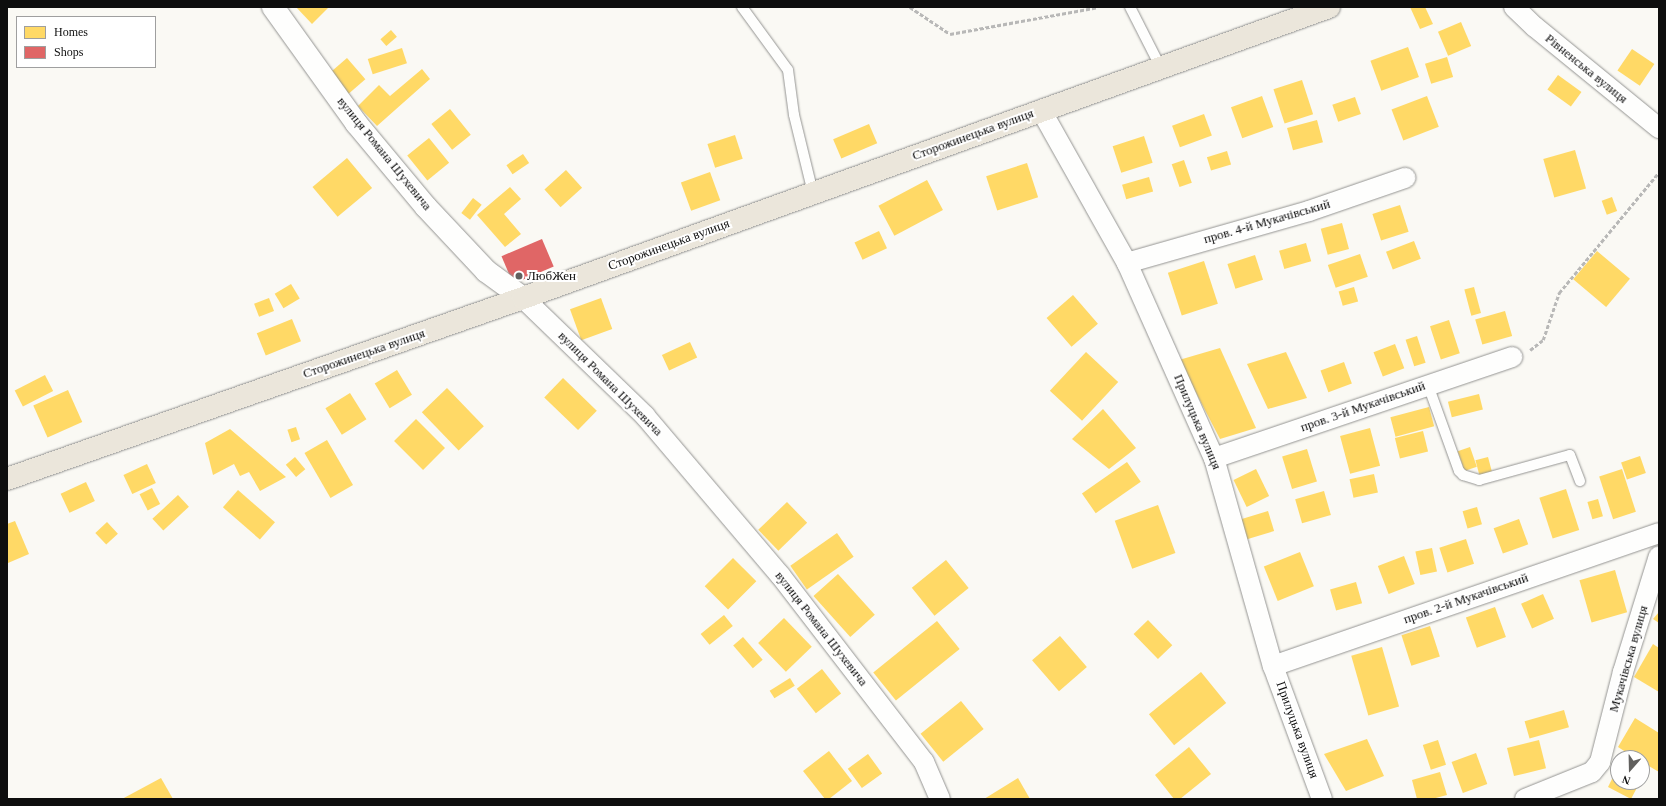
<!DOCTYPE html>
<html>
<head>
<meta charset="utf-8">
<style>
  body { margin:0 }
  #map { position:relative; width:1666px; height:806px; overflow:hidden; background:#faf9f4; font-family:Georgia,serif }
  div>[style] { position:absolute }
  .homes>* { inset:0; background:#ffd966; transform-origin:0 0 }
  .shops>* { inset:0; background:#e06666; transform-origin:0 0 }
  .path>* { height:2.5px; margin-top:-1.25px; transform-origin:0; background:repeating-linear-gradient(90deg,#b8b8b7 0 4px,transparent 0 6px) }
  .roads { filter:drop-shadow(0 0 1px #949492) drop-shadow(0 0 1px #949492) }
  .service>* { height:10px; margin:-5px; padding:0 5px; transform-origin:5px; border-radius:5px; background:#fefefd }
  .minor>* { height:20px; margin:-10px; padding:0 10px; transform-origin:10px; border-radius:10px; background:#fefefd }
  .tertiary>* { height:22px; margin:-11px; padding:0 11px; transform-origin:11px; border-radius:11px; background:#fefefd }
  .primary>* { height:22px; margin:-11px; padding:0 11px; transform-origin:11px; border-radius:11px; background:#ebe6db }
  .dots>* { width:11px; height:11px; translate:-50% -50%; box-sizing:border-box; border:2px solid #fff; border-radius:50% }
  span { translate:-50% -50%; white-space:nowrap; text-align:center; line-height:1.15; -webkit-text-stroke:4px #fff; paint-order:stroke }
  .street-label { font-size:13px; color:#0e0e0e }
  .poi-label { font-size:13px; color:#0e0e0e }
  .left { translate:0 -50%; text-align:left }
  .frame { position:absolute; inset:0; border:8px solid #0e0e0e; pointer-events:none }
  .legend { position:absolute; left:16px; top:16px; width:140px; height:52px; box-sizing:border-box; background:#fff; border:1px solid #9f9f9f; margin:0; padding:5px 7px; list-style:none; font-size:12px; color:#0e0e0e }
  .legend li { display:flex; align-items:center; gap:8px; height:20px }
  .legend b { width:20px; border:1px solid #9f9f9f }
  .north { position:absolute; left:1610px; top:750px; width:40px; height:40px; box-sizing:border-box; background:#fff; border:1px solid #9f9f9f; border-radius:50%; rotate:200deg; font-size:11px; font-weight:700; line-height:16px; text-align:center; color:#0e0e0e }
  .north::after { content:''; display:block; margin:auto; width:14px; height:18px; background:#61605e; clip-path:polygon(50% 0,100% 100%,50% 72%,0 100%) }
</style>
</head>
<body>
<div id="map">
  <div class="homes">
    <i style="clip-path:polygon(296px 7px,329px 7px,312px 24px)"></i>
    <i style="clip-path:polygon(1410px 7px,1425px 7px,1433px 24px,1420px 29px)"></i>
    <i style="left:1461px;top:22px;width:26px;height:25px;rotate:67deg"></i>
    <i style="left:391px;top:30px;width:9px;height:14px;rotate:49deg"></i>
    <i style="left:1408px;top:47px;width:32px;height:40px;rotate:70deg"></i>
    <i style="left:402px;top:48px;width:16px;height:36px;rotate:72deg"></i>
    <i style="left:1632px;top:49px;width:27px;height:26px;rotate:34deg"></i>
    <i style="left:1447px;top:57px;width:21px;height:23px;rotate:73deg"></i>
    <i style="left:347px;top:58px;width:28px;height:23px;rotate:49deg"></i>
    <i style="clip-path:polygon(422px 69px,430px 79px,377px 126px,358px 106px,379px 85px,390px 96px)"></i>
    <i style="left:1558px;top:75px;width:29px;height:18px;rotate:36deg"></i>
    <i style="left:1302px;top:80px;width:36px;height:30px;rotate:72deg"></i>
    <i style="left:1262px;top:96px;width:33px;height:33px;rotate:70deg"></i>
    <i style="left:1427px;top:96px;width:33px;height:38px;rotate:69deg"></i>
    <i style="left:1355px;top:97px;width:18px;height:24px;rotate:71deg"></i>
    <i style="left:450px;top:109px;width:33px;height:24px;rotate:51deg"></i>
    <i style="left:1204px;top:114px;width:23px;height:34px;rotate:70deg"></i>
    <i style="left:1317px;top:120px;width:23px;height:31px;rotate:75deg"></i>
    <i style="left:869px;top:124px;width:21px;height:39px;rotate:67deg"></i>
    <i style="left:735px;top:135px;width:25px;height:29px;rotate:72deg"></i>
    <i style="left:1144px;top:136px;width:28px;height:33px;rotate:72deg"></i>
    <i style="left:429px;top:138px;width:32px;height:28px;rotate:51deg"></i>
    <i style="left:1575px;top:150px;width:40px;height:33px;rotate:74deg"></i>
    <i style="left:1227px;top:151px;width:14px;height:21px;rotate:73deg"></i>
    <i style="left:523px;top:154px;width:11px;height:20px;rotate:56deg"></i>
    <i style="left:347px;top:158px;width:39px;height:45px;rotate:50deg"></i>
    <i style="left:1184px;top:160px;width:24px;height:13px;rotate:71deg"></i>
    <i style="left:1027px;top:163px;width:36px;height:43px;rotate:72deg"></i>
    <i style="left:566px;top:170px;width:24px;height:29px;rotate:48deg"></i>
    <i style="left:710px;top:172px;width:30px;height:31px;rotate:70deg"></i>
    <i style="left:1149px;top:177px;width:15px;height:28px;rotate:74deg"></i>
    <i style="left:927px;top:180px;width:34px;height:55px;rotate:62deg"></i>
    <i style="clip-path:polygon(510px 187px,521px 199px,504px 214px,521px 234px,505px 247px,477px 215px)"></i>
    <i style="left:1612px;top:197px;width:15px;height:11px;rotate:70deg"></i>
    <i style="left:473px;top:198px;width:11px;height:19px;rotate:38deg"></i>
    <i style="left:1400px;top:205px;width:28px;height:29px;rotate:72deg"></i>
    <i style="left:1342px;top:223px;width:27px;height:22px;rotate:75deg"></i>
    <i style="left:879px;top:231px;width:19px;height:27px;rotate:65deg"></i>
    <i style="left:1414px;top:241px;width:19px;height:30px;rotate:69deg"></i>
    <i style="left:1306px;top:243px;width:19px;height:28px;rotate:74deg"></i>
    <i style="left:1597px;top:251px;width:43px;height:37px;rotate:40deg"></i>
    <i style="left:1360px;top:254px;width:24px;height:34px;rotate:71deg"></i>
    <i style="left:1255px;top:255px;width:26px;height:29px;rotate:72deg"></i>
    <i style="left:1204px;top:261px;width:45px;height:38px;rotate:72deg"></i>
    <i style="left:291px;top:284px;width:17px;height:19px;rotate:59deg"></i>
    <i style="left:1354px;top:287px;width:15px;height:16px;rotate:74deg"></i>
    <i style="left:1474px;top:287px;width:27px;height:10px;rotate:75deg"></i>
    <i style="left:1073px;top:295px;width:38px;height:35px;rotate:49deg"></i>
    <i style="left:269px;top:298px;width:14px;height:16px;rotate:69deg"></i>
    <i style="left:601px;top:298px;width:33px;height:33px;rotate:70deg"></i>
    <i style="left:1505px;top:311px;width:26px;height:31px;rotate:74deg"></i>
    <i style="left:292px;top:319px;width:24px;height:38px;rotate:68deg"></i>
    <i style="left:1449px;top:320px;width:35px;height:20px;rotate:72deg"></i>
    <i style="left:1417px;top:336px;width:28px;height:12px;rotate:72deg"></i>
    <i style="left:690px;top:342px;width:17px;height:31px;rotate:65deg"></i>
    <i style="left:1395px;top:344px;width:26px;height:23px;rotate:69deg"></i>
    <i style="clip-path:polygon(1220px 348px,1256px 428px,1220px 439px,1179px 360px)"></i>
    <i style="left:1086px;top:352px;width:44px;height:53px;rotate:43deg"></i>
    <i style="clip-path:polygon(1286px 352px,1307px 398px,1268px 409px,1247px 364px)"></i>
    <i style="left:1344px;top:362px;width:23px;height:25px;rotate:70deg"></i>
    <i style="left:397px;top:370px;width:29px;height:26px;rotate:59deg"></i>
    <i style="left:45px;top:375px;width:18px;height:34px;rotate:63deg"></i>
    <i style="left:563px;top:378px;width:47px;height:27px;rotate:44deg"></i>
    <i style="left:447px;top:388px;width:53px;height:35px;rotate:46deg"></i>
    <i style="left:68px;top:390px;width:35px;height:38px;rotate:66deg"></i>
    <i style="left:350px;top:393px;width:31px;height:29px;rotate:58deg"></i>
    <i style="left:1479px;top:394px;width:16px;height:32px;rotate:76deg"></i>
    <i style="left:1429px;top:407px;width:20px;height:40px;rotate:75deg"></i>
    <i style="clip-path:polygon(1103px 409px,1136px 448px,1109px 469px,1072px 439px)"></i>
    <i style="left:416px;top:419px;width:41px;height:31px;rotate:45deg"></i>
    <i style="left:296px;top:427px;width:13px;height:9px;rotate:72deg"></i>
    <i style="left:1370px;top:428px;width:39px;height:31px;rotate:75deg"></i>
    <i style="clip-path:polygon(230px 429px,286px 477px,260px 491px,249px 472px,240px 476px,234px 464px,213px 475px,205px 443px)"></i>
    <i style="left:1423px;top:431px;width:21px;height:29px;rotate:76deg"></i>
    <i style="left:327px;top:440px;width:52px;height:26px;rotate:60deg"></i>
    <i style="left:1470px;top:447px;width:21px;height:13px;rotate:71deg"></i>
    <i style="left:1307px;top:449px;width:34px;height:26px;rotate:73deg"></i>
    <i style="left:1640px;top:456px;width:18px;height:20px;rotate:71deg"></i>
    <i style="left:295px;top:457px;width:16px;height:12px;rotate:50deg"></i>
    <i style="left:1488px;top:457px;width:16px;height:13px;rotate:75deg"></i>
    <i style="left:1127px;top:462px;width:24px;height:55px;rotate:55deg"></i>
    <i style="left:147px;top:464px;width:21px;height:26px;rotate:65deg"></i>
    <i style="left:1256px;top:469px;width:30px;height:25px;rotate:64deg"></i>
    <i style="left:1622px;top:469px;width:45px;height:24px;rotate:72deg"></i>
    <i style="left:1374px;top:474px;width:19px;height:25px;rotate:78deg"></i>
    <i style="left:86px;top:482px;width:21px;height:28px;rotate:65deg"></i>
    <i style="left:152px;top:488px;width:18px;height:14px;rotate:63deg"></i>
    <i style="left:1566px;top:489px;width:43px;height:28px;rotate:72deg"></i>
    <i style="left:238px;top:490px;width:49px;height:23px;rotate:41deg"></i>
    <i style="left:1324px;top:491px;width:25px;height:30px;rotate:74deg"></i>
    <i style="left:178px;top:495px;width:16px;height:35px;rotate:47deg"></i>
    <i style="left:1598px;top:499px;width:18px;height:11px;rotate:74deg"></i>
    <i style="left:787px;top:502px;width:29px;height:40px;rotate:46deg"></i>
    <i style="left:1158px;top:505px;width:51px;height:46px;rotate:70deg"></i>
    <i style="left:1477px;top:507px;width:18px;height:15px;rotate:74deg"></i>
    <i style="left:1268px;top:511px;width:21px;height:30px;rotate:73deg"></i>
    <i style="left:1519px;top:519px;width:27px;height:27px;rotate:70deg"></i>
    <i style="clip-path:polygon(15px 521px,29px 554px,8px 563px,7px 524px)"></i>
    <i style="left:107px;top:522px;width:16px;height:16px;rotate:47deg"></i>
    <i style="left:837px;top:533px;width:29px;height:57px;rotate:55deg"></i>
    <i style="left:1466px;top:539px;width:26px;height:28px;rotate:72deg"></i>
    <i style="left:1432px;top:548px;width:24px;height:17px;rotate:78deg"></i>
    <i style="left:1300px;top:552px;width:37px;height:39px;rotate:68deg"></i>
    <i style="left:1404px;top:556px;width:30px;height:28px;rotate:69deg"></i>
    <i style="left:733px;top:558px;width:33px;height:40px;rotate:45deg"></i>
    <i style="left:946px;top:560px;width:36px;height:44px;rotate:51deg"></i>
    <i style="left:1615px;top:570px;width:44px;height:37px;rotate:74deg"></i>
    <i style="left:838px;top:574px;width:55px;height:33px;rotate:48deg"></i>
    <i style="left:1356px;top:582px;width:22px;height:27px;rotate:74deg"></i>
    <i style="left:1543px;top:594px;width:27px;height:24px;rotate:66deg"></i>
    <i style="left:1495px;top:607px;width:32px;height:31px;rotate:70deg"></i>
    <i style="clip-path:polygon(1659px 612px,1659px 623px,1653px 619px)"></i>
    <i style="left:724px;top:615px;width:14px;height:30px;rotate:51deg"></i>
    <i style="left:784px;top:618px;width:40px;height:36px;rotate:46deg"></i>
    <i style="left:1148px;top:620px;width:35px;height:20px;rotate:46deg"></i>
    <i style="left:937px;top:621px;width:36px;height:82px;rotate:51deg"></i>
    <i style="left:1430px;top:626px;width:32px;height:30px;rotate:72deg"></i>
    <i style="left:1060px;top:636px;width:41px;height:37px;rotate:49deg"></i>
    <i style="left:743px;top:637px;width:30px;height:13px;rotate:49deg"></i>
    <i style="clip-path:polygon(1653px 644px,1659px 648px,1659px 692px,1634px 677px)"></i>
    <i style="left:1382px;top:647px;width:62px;height:32px;rotate:74deg"></i>
    <i style="left:822px;top:669px;width:31px;height:32px;rotate:52deg"></i>
    <i style="left:1201px;top:672px;width:40px;height:67px;rotate:51deg"></i>
    <i style="left:790px;top:678px;width:9px;height:24px;rotate:58deg"></i>
    <i style="left:961px;top:701px;width:36px;height:52px;rotate:51deg"></i>
    <i style="left:1564px;top:710px;width:18px;height:41px;rotate:74deg"></i>
    <i style="clip-path:polygon(1635px 718px,1659px 733px,1659px 772px,1642px 762px,1642px 758px,1635px 758px,1618px 747px)"></i>
    <i style="clip-path:polygon(1367px 739px,1384px 776px,1346px 791px,1324px 754px)"></i>
    <i style="left:1438px;top:740px;width:26px;height:16px;rotate:72deg"></i>
    <i style="left:1539px;top:740px;width:29px;height:33px;rotate:76deg"></i>
    <i style="clip-path:polygon(1189px 747px,1211px 774px,1180px 799px,1174px 799px,1155px 775px)"></i>
    <i style="clip-path:polygon(829px 751px,852px 781px,829px 799px,825px 799px,803px 771px)"></i>
    <i style="left:1476px;top:753px;width:33px;height:26px;rotate:70deg"></i>
    <i style="left:868px;top:754px;width:24px;height:25px;rotate:54deg"></i>
    <i style="clip-path:polygon(1618px 767px,1618px 782px,1640px 782px,1631px 799px,1608px 787px)"></i>
    <i style="clip-path:polygon(1440px 772px,1447px 795px,1432px 799px,1417px 799px,1412px 780px)"></i>
    <i style="clip-path:polygon(161px 778px,173px 799px,122px 799px)"></i>
    <i style="clip-path:polygon(1018px 778px,1030px 799px,984px 799px)"></i>
  </div>
  <div class="shops">
    <i style="left:542px;top:239px;width:30px;height:44px;rotate:67deg"></i>
  </div>
  <div class="path">
    <i style="left:910px;top:7px;width:48px;rotate:34deg"></i>
    <i style="left:950px;top:34px;width:150px;rotate:-10.3deg"></i>
    <i style="left:1530px;top:350px;width:16px;rotate:-38deg"></i>
    <i style="left:1543px;top:340px;width:50px;rotate:-71.2deg"></i>
    <i style="left:1559px;top:293px;width:157px;rotate:-50.4deg"></i>
  </div>
  <div class="roads">
    <div class="service">
      <i style="left:742px;top:7px;width:78px;rotate:53.9deg"></i>
      <i style="left:788px;top:70px;width:45px;rotate:82.4deg"></i>
      <i style="left:794px;top:115px;width:80px;rotate:76.3deg"></i>
      <i style="left:1130px;top:7px;width:68px;rotate:63.1deg"></i>
      <i style="left:1428px;top:385px;width:91px;rotate:70.2deg"></i>
      <i style="left:1459px;top:471px;width:6px;rotate:45deg"></i>
      <i style="left:1463px;top:475px;width:17px;rotate:17deg"></i>
      <i style="left:1479px;top:480px;width:94px;rotate:-15.4deg"></i>
      <i style="left:1570px;top:455px;width:28px;rotate:69deg"></i>
    </div>
    <div class="minor">
      <i style="left:1514px;top:7px;width:29px;rotate:44deg"></i>
      <i style="left:1535px;top:27px;width:160px;rotate:39.2deg"></i>
      <i style="left:1041px;top:110px;width:176px;rotate:60.7deg"></i>
      <i style="left:1127px;top:263px;width:214px;rotate:66deg"></i>
      <i style="left:1214px;top:458px;width:216px;rotate:74.2deg"></i>
      <i style="left:1273px;top:666px;width:142px;rotate:69.8deg"></i>
      <i style="left:1127px;top:263px;width:189px;rotate:-15.9deg"></i>
      <i style="left:1309px;top:211px;width:102px;rotate:-19deg"></i>
      <i style="left:523px;top:298px;width:170px;rotate:44deg"></i>
      <i style="left:645px;top:416px;width:209px;rotate:49.7deg"></i>
      <i style="left:780px;top:575px;width:236px;rotate:52.4deg"></i>
      <i style="left:924px;top:762px;width:40px;rotate:66.6deg"></i>
      <i style="left:1214px;top:458px;width:315px;rotate:-18.7deg"></i>
      <i style="left:1273px;top:666px;width:408px;rotate:-19deg"></i>
      <i style="left:1525px;top:799px;width:72px;rotate:-21.9deg"></i>
      <i style="left:1592px;top:772px;width:13px;rotate:-51deg"></i>
      <i style="left:1600px;top:762px;width:93px;rotate:-75.7deg"></i>
      <i style="left:1623px;top:672px;width:121px;rotate:-72.8deg"></i>
    </div>
    <div class="tertiary">
      <i style="left:273px;top:7px;width:143px;rotate:54.4deg"></i>
      <i style="left:356px;top:123px;width:109px;rotate:50.2deg"></i>
      <i style="left:426px;top:207px;width:88px;rotate:46.8deg"></i>
      <i style="left:486px;top:271px;width:46px;rotate:36.1deg"></i>
    </div>
    <div class="primary">
      <i style="left:7px;top:479px;width:547px;rotate:-19.33deg"></i>
      <i style="left:523px;top:298px;width:857px;rotate:-19.85deg"></i>
    </div>
  </div>
  <div class="dots">
    <i style="left:519px;top:276px;background:#61605e"></i>
  </div>
  <div class="street-label">
    <span style="left:1586px;top:69px;rotate:39deg">Рівненська вулиця</span>
    <span style="left:973px;top:135px;rotate:-20deg">Сторожинецька вулиця</span>
    <span style="left:384px;top:154px;rotate:51deg">вулиця Романа Шухевича</span>
    <span style="left:1267px;top:222px;rotate:-16deg">пров. 4-й Мукачівський</span>
    <span style="left:669px;top:245px;rotate:-20deg">Сторожинецька вулиця</span>
    <span style="left:364px;top:354px;rotate:-19deg">Сторожинецька вулиця</span>
    <span style="left:610px;top:384px;rotate:45deg">вулиця Романа Шухевича</span>
    <span style="left:1363px;top:407px;rotate:-19deg">пров. 3-й Мукачівський</span>
    <span style="left:1197px;top:422px;rotate:67deg">Прилуцька вулиця</span>
    <span style="left:1466px;top:599px;rotate:-19deg">пров. 2-й Мукачівський</span>
    <span style="left:821px;top:629px;rotate:52deg">вулиця Романа Шухевича</span>
    <span style="left:1629px;top:659px;rotate:-74deg">Мукачівська вулиця</span>
    <span style="left:1297px;top:730px;rotate:70deg">Прилуцька вулиця</span>
  </div>
  <div class="poi-label">
    <span class="left" style="left:527px;top:276px">ЛюбЖен</span>
  </div>
  <div class="frame"></div>
  <ul class="legend">
  <li><b style="height:11px;background:#ffd966"></b>Homes</li>
  <li><b style="height:11px;background:#e06666"></b>Shops</li>
  </ul>
  <div class="north">N</div>
</div>
</body>
</html>
